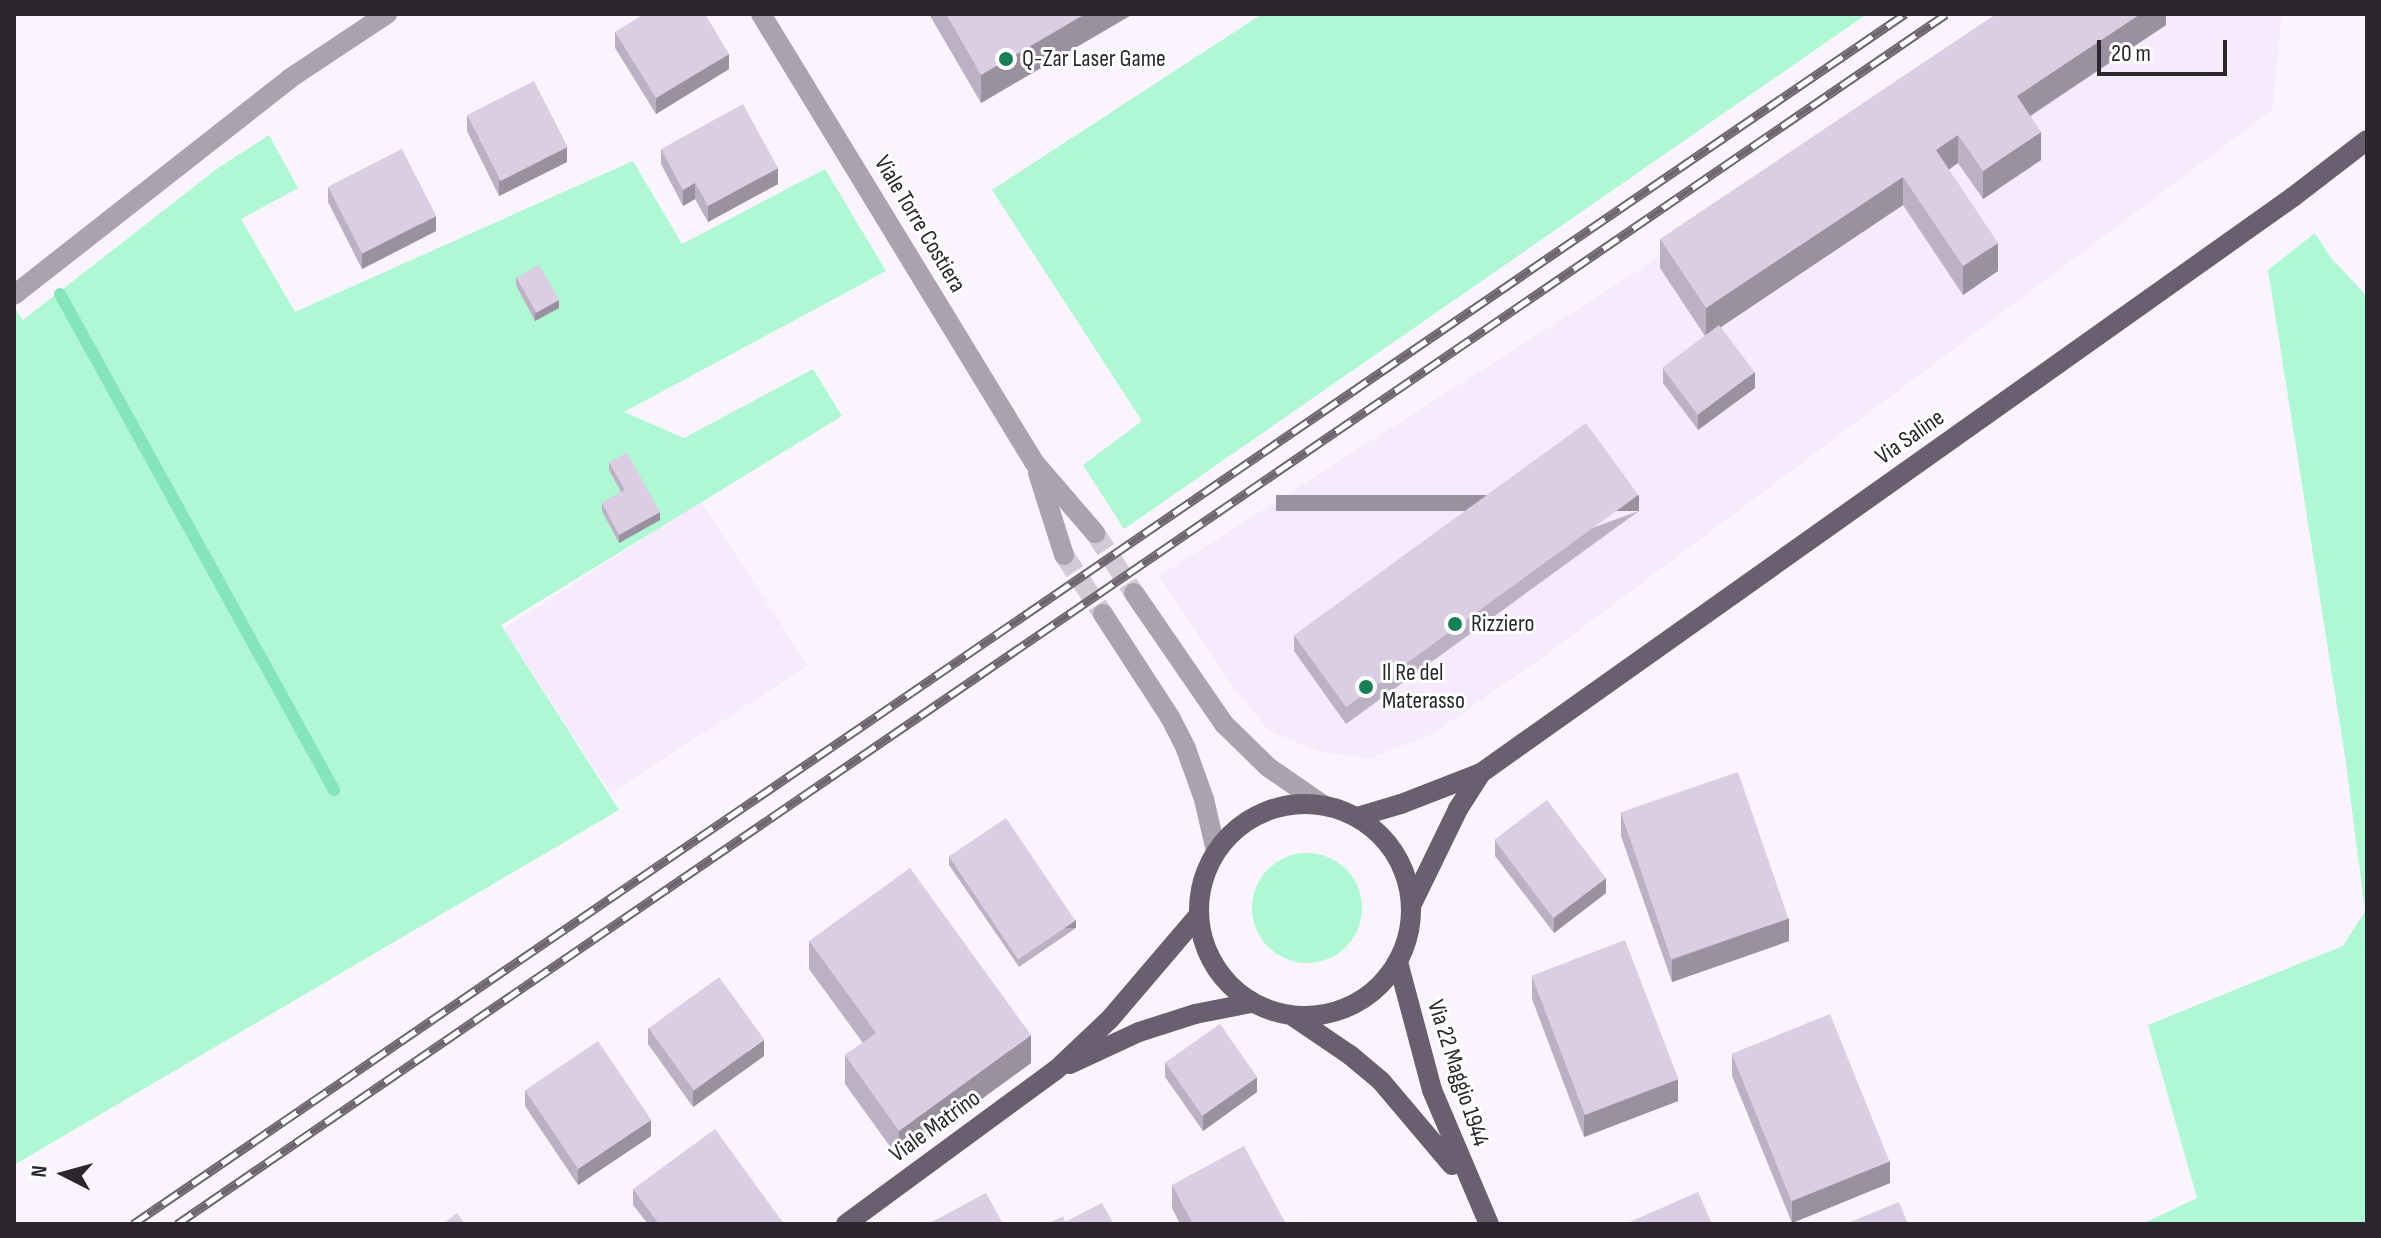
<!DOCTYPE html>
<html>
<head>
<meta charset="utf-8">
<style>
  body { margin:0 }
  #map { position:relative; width:2381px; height:1238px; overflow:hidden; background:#faf4fe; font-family:"Sofia Sans Condensed",sans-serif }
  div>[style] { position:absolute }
  .built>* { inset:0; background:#f6ebfd; transform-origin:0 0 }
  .green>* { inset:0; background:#aff8d3 }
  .round { border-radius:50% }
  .stream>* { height:12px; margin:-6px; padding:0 6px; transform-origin:6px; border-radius:6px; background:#85e4b8 }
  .minor-tunnel>* { height:20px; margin-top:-10px; transform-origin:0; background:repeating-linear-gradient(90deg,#d1cbd5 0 20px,transparent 0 30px) }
  .minor>* { height:20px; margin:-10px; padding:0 10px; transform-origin:10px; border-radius:10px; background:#a9a3ad }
  .major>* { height:20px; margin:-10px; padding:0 10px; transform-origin:10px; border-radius:10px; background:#695f70 }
  .major>.ring { margin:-10px; padding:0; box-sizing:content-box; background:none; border:20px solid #695f70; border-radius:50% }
  .rail>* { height:9px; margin-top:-4.5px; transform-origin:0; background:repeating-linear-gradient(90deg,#fff 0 18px,#6c676f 0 36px); box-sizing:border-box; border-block:2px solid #6c676f }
  .wall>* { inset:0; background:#bcb0c4 }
  .shaded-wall>* { inset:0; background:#9990a0; transform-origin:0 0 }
  .building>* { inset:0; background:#dbcde4; transform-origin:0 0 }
  .dots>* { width:22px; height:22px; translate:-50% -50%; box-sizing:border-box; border:4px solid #fff; border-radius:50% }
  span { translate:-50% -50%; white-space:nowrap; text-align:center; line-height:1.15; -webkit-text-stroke:6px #fff; paint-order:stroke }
  .poi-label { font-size:24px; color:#2c272f }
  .left { translate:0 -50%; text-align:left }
  .street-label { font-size:24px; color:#2c272f }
  .frame { position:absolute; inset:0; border:16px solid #2c272f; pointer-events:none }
  .north { position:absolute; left:24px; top:1134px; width:80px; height:80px; -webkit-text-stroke:6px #fff; paint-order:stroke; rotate:276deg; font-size:22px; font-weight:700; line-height:32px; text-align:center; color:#2c272f }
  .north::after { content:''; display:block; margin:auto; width:28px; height:36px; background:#2c272f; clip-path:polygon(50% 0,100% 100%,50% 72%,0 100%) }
  .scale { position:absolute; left:2097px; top:40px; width:130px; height:36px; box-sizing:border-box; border:4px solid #2c272f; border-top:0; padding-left:10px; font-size:24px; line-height:28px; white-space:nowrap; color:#2c272f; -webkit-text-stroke:6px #fff; paint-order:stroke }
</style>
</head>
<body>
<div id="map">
  <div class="built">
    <i style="clip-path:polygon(2008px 14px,2282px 14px,2272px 110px,1545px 656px,1432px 734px,1371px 758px,1321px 752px,1269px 731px,1228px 681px,1159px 576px,1647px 265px)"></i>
    <i style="left:701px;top:501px;width:196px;height:235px;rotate:57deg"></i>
  </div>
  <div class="green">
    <i style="clip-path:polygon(1262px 14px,1867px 14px,1124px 529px,1083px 465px,1142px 421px,992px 190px)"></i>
    <i style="clip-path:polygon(269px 135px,298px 188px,241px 219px,295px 312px,633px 161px,682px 244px,825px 169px,886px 271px,624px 412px,684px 438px,813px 369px,842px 416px,501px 625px,619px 810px,14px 1165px,14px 307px,23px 320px,218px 168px)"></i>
    <i style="clip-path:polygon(2315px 233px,2331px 258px,2367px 296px,2367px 1224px,2142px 1224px,2197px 1198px,2148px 1025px,2343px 946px,2365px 911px,2346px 763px,2268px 270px)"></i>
    <i class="round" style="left:1252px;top:853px;width:110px;height:110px"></i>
  </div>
  <div class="stream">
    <i style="left:60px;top:294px;width:567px;rotate:61.08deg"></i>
  </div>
  <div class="minor-tunnel">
    <i style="left:1095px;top:533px;width:72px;rotate:57deg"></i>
    <i style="left:1064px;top:555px;width:71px;rotate:56.5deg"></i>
  </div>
  <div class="minor">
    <i style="left:761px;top:14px;width:525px;rotate:58.64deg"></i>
    <i style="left:1034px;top:462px;width:94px;rotate:49.3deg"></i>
    <i style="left:14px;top:295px;width:350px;rotate:-38.1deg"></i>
    <i style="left:289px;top:79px;width:118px;rotate:-33.6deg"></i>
    <i style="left:1038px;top:473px;width:86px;rotate:72.4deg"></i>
    <i style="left:1134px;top:593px;width:159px;rotate:55.5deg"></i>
    <i style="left:1224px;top:724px;width:62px;rotate:44.3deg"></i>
    <i style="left:1268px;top:767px;width:67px;rotate:34.6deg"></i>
    <i style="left:1103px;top:614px;width:123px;rotate:57deg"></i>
    <i style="left:1170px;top:717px;width:36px;rotate:63deg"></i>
    <i style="left:1186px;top:749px;width:53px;rotate:70.2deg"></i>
    <i style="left:1204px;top:799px;width:53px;rotate:77deg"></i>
  </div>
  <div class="major">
    <i class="ring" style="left:1199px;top:804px;width:192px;height:192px"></i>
    <i style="left:1357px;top:817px;width:46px;rotate:-16.5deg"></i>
    <i style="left:1401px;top:804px;width:86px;rotate:-21.2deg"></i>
    <i style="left:1481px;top:773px;width:996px;rotate:-35.35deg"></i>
    <i style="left:2293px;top:197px;width:93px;rotate:-37.6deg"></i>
    <i style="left:1411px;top:906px;width:108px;rotate:-64.1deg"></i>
    <i style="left:1458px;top:809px;width:43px;rotate:-57.4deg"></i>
    <i style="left:1398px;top:962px;width:132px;rotate:75.1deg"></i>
    <i style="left:1432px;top:1090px;width:146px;rotate:67deg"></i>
    <i style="left:1294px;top:1017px;width:68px;rotate:34.2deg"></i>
    <i style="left:1350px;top:1055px;width:40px;rotate:40deg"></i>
    <i style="left:1381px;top:1081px;width:110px;rotate:49.8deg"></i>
    <i style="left:1070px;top:1064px;width:76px;rotate:-24.9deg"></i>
    <i style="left:1139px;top:1032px;width:59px;rotate:-17.8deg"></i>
    <i style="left:1195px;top:1014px;width:57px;rotate:-11.1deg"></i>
    <i style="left:846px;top:1224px;width:260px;rotate:-36.3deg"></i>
    <i style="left:1056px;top:1070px;width:74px;rotate:-43.4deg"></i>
    <i style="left:1110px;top:1019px;width:135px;rotate:-49.5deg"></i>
  </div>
  <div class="rail">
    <i style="left:133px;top:1224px;width:2146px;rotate:-34.33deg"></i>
    <i style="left:177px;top:1224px;width:2143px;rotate:-34.37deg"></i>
  </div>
  <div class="wall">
    <i style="clip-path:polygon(929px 14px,1133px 14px,981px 103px)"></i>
    <i style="clip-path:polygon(2166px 14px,2166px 25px,2031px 116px,2041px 160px,1983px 199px,1958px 163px,1949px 170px,1998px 271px,1963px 295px,1903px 205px,1721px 327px,1755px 388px,1698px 430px,1663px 383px,1663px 368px,1705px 336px,1660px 268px,1660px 239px)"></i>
    <i style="clip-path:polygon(615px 32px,729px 69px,656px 114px,615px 48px)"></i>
    <i style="clip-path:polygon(467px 115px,567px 162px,499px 196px,467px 131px)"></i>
    <i style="clip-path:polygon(661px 149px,778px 184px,708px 222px,695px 199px,683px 206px,661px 164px)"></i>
    <i style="clip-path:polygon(328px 187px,436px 231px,362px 269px,328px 202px)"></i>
    <i style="clip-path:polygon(516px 277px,559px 308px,535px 321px,516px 285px)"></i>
    <i style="clip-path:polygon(609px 462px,660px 520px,619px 543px,602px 511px,602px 503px,621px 492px,609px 470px)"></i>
    <i style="clip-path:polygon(1639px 511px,1346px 724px,1294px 651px,1294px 636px)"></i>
    <i style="clip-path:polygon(1621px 813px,1789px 941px,1672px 982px,1621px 836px)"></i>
    <i style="clip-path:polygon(1495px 840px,1606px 893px,1554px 933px,1495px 856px)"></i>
    <i style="clip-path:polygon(949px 857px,1076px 928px,1019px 967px,949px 865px)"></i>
    <i style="clip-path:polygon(809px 941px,1031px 1063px,899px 1159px,845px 1084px,845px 1055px,863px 1043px,809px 969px)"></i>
    <i style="clip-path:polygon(1532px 977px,1678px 1101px,1584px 1137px,1532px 999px)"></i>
    <i style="clip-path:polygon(648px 1028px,764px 1056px,693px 1107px,648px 1044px)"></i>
    <i style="clip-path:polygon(1732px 1054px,1890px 1183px,1792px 1223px,1732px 1076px)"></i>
    <i style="clip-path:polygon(1165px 1062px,1257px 1092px,1203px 1131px,1165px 1077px)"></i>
    <i style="clip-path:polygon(525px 1090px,651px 1136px,578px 1185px,525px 1106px)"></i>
    <i style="clip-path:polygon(1172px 1185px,1286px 1224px,1180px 1224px,1172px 1208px)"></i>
    <i style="clip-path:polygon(633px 1189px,784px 1224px,648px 1224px,633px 1205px)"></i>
  </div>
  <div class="shaded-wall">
    <i style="clip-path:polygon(1085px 14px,1133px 14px,981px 103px,981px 75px)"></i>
    <i style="clip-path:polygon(2140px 14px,2166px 14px,2166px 25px,2017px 124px,2017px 96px)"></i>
    <i style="clip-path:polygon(729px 54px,729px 69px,656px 114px,656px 98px)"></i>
    <i style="clip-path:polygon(2041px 132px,2041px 160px,1983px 199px,1983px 171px)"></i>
    <i style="clip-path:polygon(1958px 135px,1958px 163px,1936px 178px,1936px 150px)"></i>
    <i style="clip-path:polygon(567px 147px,567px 162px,499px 196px,499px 181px)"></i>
    <i style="clip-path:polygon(778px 168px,778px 184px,708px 222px,708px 206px)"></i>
    <i style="clip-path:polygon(1903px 177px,1903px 205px,1706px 337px,1706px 308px)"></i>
    <i style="clip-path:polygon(695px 183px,695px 199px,683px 206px,683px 190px)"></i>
    <i style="clip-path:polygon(436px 216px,436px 231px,362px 269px,362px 254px)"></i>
    <i style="clip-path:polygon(1998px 243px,1998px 271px,1963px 295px,1963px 266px)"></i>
    <i style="clip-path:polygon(559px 300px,559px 308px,535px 321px,535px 313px)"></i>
    <i style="clip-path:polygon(1755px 372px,1755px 388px,1698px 430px,1698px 414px)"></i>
    <i style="left:1639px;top:495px;width:16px;height:363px;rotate:90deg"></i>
    <i style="clip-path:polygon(660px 512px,660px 520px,619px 543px,619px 535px)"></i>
    <i style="clip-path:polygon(1606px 878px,1606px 893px,1554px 933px,1554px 918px)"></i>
    <i style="clip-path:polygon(1789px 918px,1789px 941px,1672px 982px,1672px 960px)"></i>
    <i style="left:1076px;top:920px;width:8px;height:69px;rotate:90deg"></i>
    <i style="clip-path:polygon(1031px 1035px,1031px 1063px,899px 1159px,899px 1131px)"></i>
    <i style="clip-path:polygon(764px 1040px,764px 1056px,693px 1107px,693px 1091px)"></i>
    <i style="clip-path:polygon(1257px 1077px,1257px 1092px,1203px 1131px,1203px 1115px)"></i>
    <i style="clip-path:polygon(1678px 1079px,1678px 1101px,1584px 1137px,1584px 1115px)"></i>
    <i style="clip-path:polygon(651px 1120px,651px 1136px,578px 1185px,578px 1169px)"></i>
    <i style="clip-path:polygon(1890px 1161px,1890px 1183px,1792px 1223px,1792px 1201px)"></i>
  </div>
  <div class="building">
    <i style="clip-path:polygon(644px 14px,705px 14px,729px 54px,656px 98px,615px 32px)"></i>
    <i style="clip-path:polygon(946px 14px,1085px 14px,981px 75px)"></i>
    <i style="clip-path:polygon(1996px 14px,2140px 14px,2017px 96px,2041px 132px,1983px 171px,1958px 135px,1936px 150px,1998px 243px,1963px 266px,1903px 177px,1706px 308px,1660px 239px)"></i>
    <i style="left:534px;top:81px;width:74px;height:75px;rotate:63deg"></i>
    <i style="clip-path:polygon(743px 104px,778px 168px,708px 206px,695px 183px,683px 190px,661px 149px)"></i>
    <i style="left:402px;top:149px;width:75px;height:83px;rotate:63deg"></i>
    <i style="left:539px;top:265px;width:40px;height:26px;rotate:60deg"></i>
    <i style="left:1719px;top:325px;width:59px;height:71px;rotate:53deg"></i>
    <i style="left:1586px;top:423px;width:89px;height:361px;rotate:54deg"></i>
    <i style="clip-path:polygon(627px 453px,660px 512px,619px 535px,602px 503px,625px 490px,609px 462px)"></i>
    <i style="left:1738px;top:772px;width:155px;height:124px;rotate:71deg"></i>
    <i style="left:1547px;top:800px;width:98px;height:66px;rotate:53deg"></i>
    <i style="left:1006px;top:818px;width:124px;height:69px;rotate:56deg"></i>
    <i style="clip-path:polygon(910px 868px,1031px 1035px,899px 1131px,845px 1055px,876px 1033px,809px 941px)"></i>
    <i style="left:1625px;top:940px;width:149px;height:100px;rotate:69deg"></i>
    <i style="left:719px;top:977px;width:77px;height:87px;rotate:54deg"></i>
    <i style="left:1830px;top:1014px;width:159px;height:106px;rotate:68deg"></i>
    <i style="left:1220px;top:1024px;width:65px;height:67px;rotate:55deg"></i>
    <i style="left:598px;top:1041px;width:95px;height:88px;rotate:56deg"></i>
    <i style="clip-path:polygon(715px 1129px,784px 1224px,659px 1224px,633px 1189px)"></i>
    <i style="clip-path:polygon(1244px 1146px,1286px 1224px,1193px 1224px,1172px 1185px)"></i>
    <i style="clip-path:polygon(1698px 1192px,1712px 1224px,1625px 1224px)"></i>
    <i style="clip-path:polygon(986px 1193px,1003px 1224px,928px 1224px)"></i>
    <i style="clip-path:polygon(1899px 1202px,1908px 1224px,1845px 1224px)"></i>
    <i style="clip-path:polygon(1102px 1203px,1114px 1224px,1048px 1224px,1063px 1216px,1065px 1222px)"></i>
    <i style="clip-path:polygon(457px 1213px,465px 1224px,443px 1224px)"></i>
  </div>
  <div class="dots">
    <i style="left:1006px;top:59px;background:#187f59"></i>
    <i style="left:1455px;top:624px;background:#187f59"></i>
    <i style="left:1366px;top:687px;background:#187f59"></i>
  </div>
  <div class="poi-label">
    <span class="left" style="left:1022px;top:59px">Q-Zar Laser Game</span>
    <span class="left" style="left:1471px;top:624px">Rizziero</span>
    <span class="left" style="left:1382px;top:687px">Il Re del<br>Materasso</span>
  </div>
  <div class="street-label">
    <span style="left:920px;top:224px;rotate:59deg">Viale Torre Costiera</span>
    <span style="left:1910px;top:437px;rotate:-35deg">Via Saline</span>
    <span style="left:1458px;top:1073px;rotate:72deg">Via 22 Maggio 1944</span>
    <span style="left:935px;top:1126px;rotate:-36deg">Viale Matrino</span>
  </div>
  <div class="frame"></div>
  <div class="north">N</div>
  <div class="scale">20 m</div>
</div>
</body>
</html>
